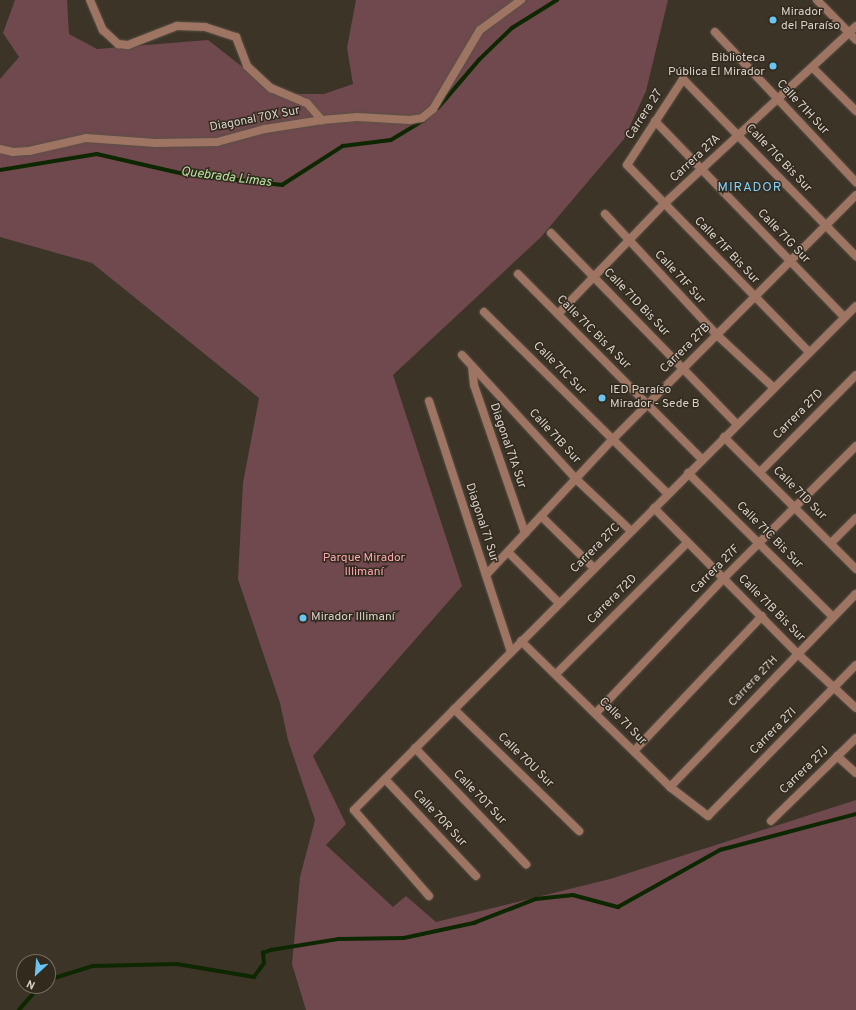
<!DOCTYPE html>
<html>
<head>
<meta charset="utf-8">
<style>
  body { margin:0 }
  #map { position:relative; width:856px; height:1010px; overflow:hidden; background:#3d3428; font-family:Overpass,sans-serif }
  div>[style] { position:absolute }
  .green>* { inset:0; background:#6f494e }
  .stream>* { height:3.5px; margin:-1.75px; padding:0 1.75px; transform-origin:1.75px; border-radius:1.75px; background:#0d2701 }
  .roads { filter:drop-shadow(0 0 1px #595045) drop-shadow(0 0 1px #595045) }
  .minor>* { height:8px; margin:-4px; padding:0 4px; transform-origin:4px; border-radius:4px; background:#9e7463 }
  .tertiary>* { height:8px; margin:-4px; padding:0 4px; transform-origin:4px; border-radius:4px; background:#9e7463 }
  .dots>* { width:11px; height:11px; translate:-50% -50%; box-sizing:border-box; border:2px solid #332a1e; border-radius:50% }
  span { translate:-50% -50%; white-space:nowrap; text-align:center; line-height:1.15; -webkit-text-stroke:3px #332a1e; paint-order:stroke }
  .poi-label { font-size:12px; color:#d7d1ca }
  .left { translate:0 -50%; text-align:left }
  .right { translate:-100% -50%; text-align:right }
  .street-label { font-size:12px; color:#d7d1ca }
  .park-label { font-size:12px; color:#fca7b1 }
  .water-label { font-size:13px; color:#b4e3a1; font-style:italic }
  .neighbourhood-label { font-size:13px; color:#7ed2fb; letter-spacing:1px }
  .north { position:absolute; left:16px; top:954px; width:40px; height:40px; box-sizing:border-box; background:#332a1e; border:1px solid #756d63; border-radius:50%; rotate:206deg; font-size:11px; font-weight:700; line-height:16px; text-align:center; color:#d7d1ca }
  .north::after { content:''; display:block; margin:auto; width:14px; height:18px; background:#68c4f0; clip-path:polygon(50% 0,100% 100%,50% 72%,0 100%) }
</style>
</head>
<body>
<div id="map">
  <div class="green">
    <i style="clip-path:polygon(15px 0,67px 0,69px 34px,97px 49px,208px 40px,268px 87px,292px 94px,324px 94px,353px 84px,347px 48px,356px 0,668px 0,646px 91px,624px 139px,541px 237px,393px 375px,462px 586px,313px 756px,346px 824px,326px 845px,393px 907px,406px 896px,436px 922px,610px 879px,856px 800px,856px 1010px,306px 1010px,292px 964px,300px 877px,315px 820px,288px 740px,280px 703px,238px 579px,243px 483px,259px 398px,92px 263px,0 237px,0 79px,19px 57px,3px 33px)"></i>
  </div>
  <div class="stream">
    <i style="left:438px;top:108px;width:63px;rotate:-49.5deg"></i>
    <i style="left:479px;top:60px;width:46px;rotate:-44.1deg"></i>
    <i style="left:512px;top:28px;width:53px;rotate:-31.9deg"></i>
    <i style="left:0;top:170px;width:98px;rotate:-9.4deg"></i>
    <i style="left:97px;top:154px;width:89px;rotate:12.9deg"></i>
    <i style="left:184px;top:174px;width:99px;rotate:6.4deg"></i>
    <i style="left:282px;top:185px;width:72px;rotate:-32.6deg"></i>
    <i style="left:343px;top:146px;width:48px;rotate:-7.1deg"></i>
    <i style="left:391px;top:140px;width:39px;rotate:-31deg"></i>
    <i style="left:48px;top:980px;width:47px;rotate:-17.3deg"></i>
    <i style="left:93px;top:966px;width:84px;rotate:-1.4deg"></i>
    <i style="left:177px;top:964px;width:78px;rotate:9.6deg"></i>
    <i style="left:254px;top:977px;width:17px;rotate:-54deg"></i>
    <i style="left:264px;top:963px;width:10px;rotate:-96deg"></i>
    <i style="left:263px;top:953px;width:9px;rotate:-21deg"></i>
    <i style="left:271px;top:950px;width:69px;rotate:-9.2deg"></i>
    <i style="left:339px;top:939px;width:65px;rotate:-0.9deg"></i>
    <i style="left:404px;top:938px;width:72px;rotate:-12.1deg"></i>
    <i style="left:474px;top:923px;width:66px;rotate:-21.2deg"></i>
    <i style="left:536px;top:899px;width:37px;rotate:-6deg"></i>
    <i style="left:573px;top:895px;width:47px;rotate:14.9deg"></i>
    <i style="left:618px;top:907px;width:117px;rotate:-29.2deg"></i>
    <i style="left:720px;top:850px;width:141px;rotate:-14.8deg"></i>
    <i style="left:19px;top:1010px;width:32px;rotate:-49deg"></i>
  </div>
  <div class="roads">
    <div class="minor">
      <i style="left:90px;top:0;width:33px;rotate:67deg"></i>
      <i style="left:103px;top:30px;width:21px;rotate:43deg"></i>
      <i style="left:118px;top:44px;width:10px;rotate:6deg"></i>
      <i style="left:128px;top:45px;width:53px;rotate:-21.2deg"></i>
      <i style="left:177px;top:26px;width:28px;rotate:2deg"></i>
      <i style="left:205px;top:27px;width:33px;rotate:18deg"></i>
      <i style="left:236px;top:37px;width:31px;rotate:69deg"></i>
      <i style="left:247px;top:66px;width:33px;rotate:43deg"></i>
      <i style="left:271px;top:88px;width:39px;rotate:23deg"></i>
      <i style="left:307px;top:103px;width:23px;rotate:49deg"></i>
      <i style="left:817px;top:0;width:56px;rotate:45.7deg"></i>
      <i style="left:715px;top:32px;width:206px;rotate:46.8deg"></i>
      <i style="left:813px;top:68px;width:61px;rotate:45deg"></i>
      <i style="left:655px;top:121px;width:272px;rotate:46deg"></i>
      <i style="left:0;top:149px;width:13px;rotate:13deg"></i>
      <i style="left:13px;top:152px;width:16px;rotate:-4deg"></i>
      <i style="left:29px;top:151px;width:58px;rotate:-12.8deg"></i>
      <i style="left:86px;top:138px;width:70px;rotate:4.1deg"></i>
      <i style="left:156px;top:143px;width:61px;rotate:-0.9deg"></i>
      <i style="left:217px;top:142px;width:50px;rotate:-15.2deg"></i>
      <i style="left:265px;top:129px;width:58px;rotate:-9deg"></i>
      <i style="left:322px;top:120px;width:35px;rotate:-5deg"></i>
      <i style="left:357px;top:117px;width:53px;rotate:3.2deg"></i>
      <i style="left:410px;top:120px;width:12px;rotate:-9deg"></i>
      <i style="left:422px;top:118px;width:14px;rotate:-39deg"></i>
      <i style="left:433px;top:109px;width:92px;rotate:-59.3deg"></i>
      <i style="left:480px;top:30px;width:51px;rotate:-36.2deg"></i>
      <i style="left:605px;top:214px;width:165px;rotate:47.2deg"></i>
      <i style="left:717px;top:335px;width:78px;rotate:42.9deg"></i>
      <i style="left:551px;top:233px;width:267px;rotate:45.8deg"></i>
      <i style="left:518px;top:274px;width:261px;rotate:45.2deg"></i>
      <i style="left:484px;top:312px;width:259px;rotate:44.7deg"></i>
      <i style="left:558px;top:314px;width:153px;rotate:-46.1deg"></i>
      <i style="left:664px;top:204px;width:262px;rotate:-42.8deg"></i>
      <i style="left:809px;top:352px;width:261px;rotate:-134.2deg"></i>
      <i style="left:627px;top:165px;width:103px;rotate:-56.9deg"></i>
      <i style="left:683px;top:79px;width:248px;rotate:45.7deg"></i>
      <i style="left:462px;top:355px;width:168px;rotate:47.4deg"></i>
      <i style="left:576px;top:479px;width:76px;rotate:43.4deg"></i>
      <i style="left:472px;top:366px;width:19px;rotate:84deg"></i>
      <i style="left:474px;top:385px;width:157px;rotate:71deg"></i>
      <i style="left:429px;top:401px;width:264px;rotate:71.9deg"></i>
      <i style="left:724px;top:437px;width:187px;rotate:45deg"></i>
      <i style="left:760px;top:472px;width:136px;rotate:-45.3deg"></i>
      <i style="left:688px;top:473px;width:204px;rotate:44.8deg"></i>
      <i style="left:654px;top:508px;width:205px;rotate:45.4deg"></i>
      <i style="left:798px;top:654px;width:79px;rotate:43deg"></i>
      <i style="left:541px;top:516px;width:74px;rotate:44.5deg"></i>
      <i style="left:831px;top:543px;width:35px;rotate:-45deg"></i>
      <i style="left:508px;top:552px;width:72px;rotate:45deg"></i>
      <i style="left:521px;top:641px;width:209px;rotate:44.4deg"></i>
      <i style="left:670px;top:787px;width:48px;rotate:37.3deg"></i>
      <i style="left:708px;top:816px;width:211px;rotate:-45.6deg"></i>
      <i style="left:557px;top:673px;width:184px;rotate:-45deg"></i>
      <i style="left:454px;top:709px;width:175px;rotate:44.3deg"></i>
      <i style="left:596px;top:713px;width:185px;rotate:-46.5deg"></i>
      <i style="left:723px;top:579px;width:188px;rotate:-45deg"></i>
      <i style="left:415px;top:748px;width:161px;rotate:46.3deg"></i>
      <i style="left:634px;top:751px;width:186px;rotate:-46.5deg"></i>
      <i style="left:837px;top:756px;width:25px;rotate:42deg"></i>
      <i style="left:385px;top:779px;width:133px;rotate:46.8deg"></i>
      <i style="left:670px;top:787px;width:268px;rotate:-46.1deg"></i>
      <i style="left:771px;top:821px;width:119px;rotate:-44.3deg"></i>
      <i style="left:429px;top:896px;width:114px;rotate:-131.1deg"></i>
      <i style="left:354px;top:810px;width:711px;rotate:-45.11deg"></i>
    </div>
    <div class="tertiary">
      <i style="left:486px;top:575px;width:186px;rotate:-47deg"></i>
      <i style="left:613px;top:439px;width:344px;rotate:-45.1deg"></i>
    </div>
  </div>
  <div class="dots">
    <i style="left:773px;top:20px;background:#68c4f0"></i>
    <i style="left:773px;top:66px;background:#68c4f0"></i>
    <i style="left:602px;top:398px;background:#68c4f0"></i>
    <i style="left:303px;top:618px;background:#68c4f0"></i>
  </div>
  <div class="poi-label">
    <span class="left" style="left:781px;top:20px">Mirador<br>del Paraíso</span>
    <span class="right" style="left:765px;top:66px">Biblioteca<br>Pública El Mirador</span>
    <span class="left" style="left:610px;top:398px">IED Paraíso<br>Mirador - Sede B</span>
    <span class="left" style="left:311px;top:618px">Mirador Illimaní</span>
  </div>
  <div class="street-label">
    <span style="left:802px;top:108px;rotate:47deg">Calle 71H Sur</span>
    <span style="left:645px;top:115px;rotate:-57deg">Carrera 27</span>
    <span style="left:255px;top:120px;rotate:-11deg">Diagonal 70X Sur</span>
    <span style="left:696px;top:159px;rotate:-43deg">Carrera 27A</span>
    <span style="left:778px;top:159px;rotate:46deg">Calle 71G Bis Sur</span>
    <span style="left:783px;top:237px;rotate:46deg">Calle 71G Sur</span>
    <span style="left:726px;top:251px;rotate:46deg">Calle 71F Bis Sur</span>
    <span style="left:679px;top:278px;rotate:47deg">Calle 71F Sur</span>
    <span style="left:636px;top:303px;rotate:46deg">Calle 71D Bis Sur</span>
    <span style="left:593px;top:333px;rotate:45deg">Calle 71C Bis A Sur</span>
    <span style="left:686px;top:349px;rotate:-45deg">Carrera 27B</span>
    <span style="left:559px;top:369px;rotate:45deg">Calle 71C Sur</span>
    <span style="left:799px;top:415px;rotate:-45deg">Carrera 27D</span>
    <span style="left:554px;top:437px;rotate:47deg">Calle 71B Sur</span>
    <span style="left:507px;top:446px;rotate:71deg">Diagonal 71A Sur</span>
    <span style="left:799px;top:494px;rotate:45deg">Calle 71D Sur</span>
    <span style="left:481px;top:523px;rotate:72deg">Diagonal 71 Sur</span>
    <span style="left:769px;top:536px;rotate:45deg">Calle 71C Bis Sur</span>
    <span style="left:596px;top:549px;rotate:-45deg">Carrera 27C</span>
    <span style="left:716px;top:570px;rotate:-45deg">Carrera 27F</span>
    <span style="left:613px;top:600px;rotate:-45deg">Carrera 72D</span>
    <span style="left:771px;top:609px;rotate:45deg">Calle 71B Bis Sur</span>
    <span style="left:754px;top:682px;rotate:-46deg">Carrera 27H</span>
    <span style="left:622px;top:722px;rotate:45deg">Calle 71 Sur</span>
    <span style="left:774px;top:732px;rotate:-45deg">Carrera 27I</span>
    <span style="left:525px;top:761px;rotate:44deg">Calle 70U Sur</span>
    <span style="left:805px;top:771px;rotate:-44deg">Carrera 27J</span>
    <span style="left:479px;top:798px;rotate:46deg">Calle 70T Sur</span>
    <span style="left:439px;top:819px;rotate:47deg">Calle 70R Sur</span>
  </div>
  <div class="park-label">
    <span style="left:364px;top:566px">Parque Mirador<br>Illimaní</span>
  </div>
  <div class="water-label">
    <span style="left:226px;top:178px;rotate:7deg">Quebrada Limas</span>
  </div>
  <div class="neighbourhood-label">
    <span style="left:750px;top:188px">MIRADOR</span>
  </div>
  <div class="north">N</div>
</div>
</body>
</html>
